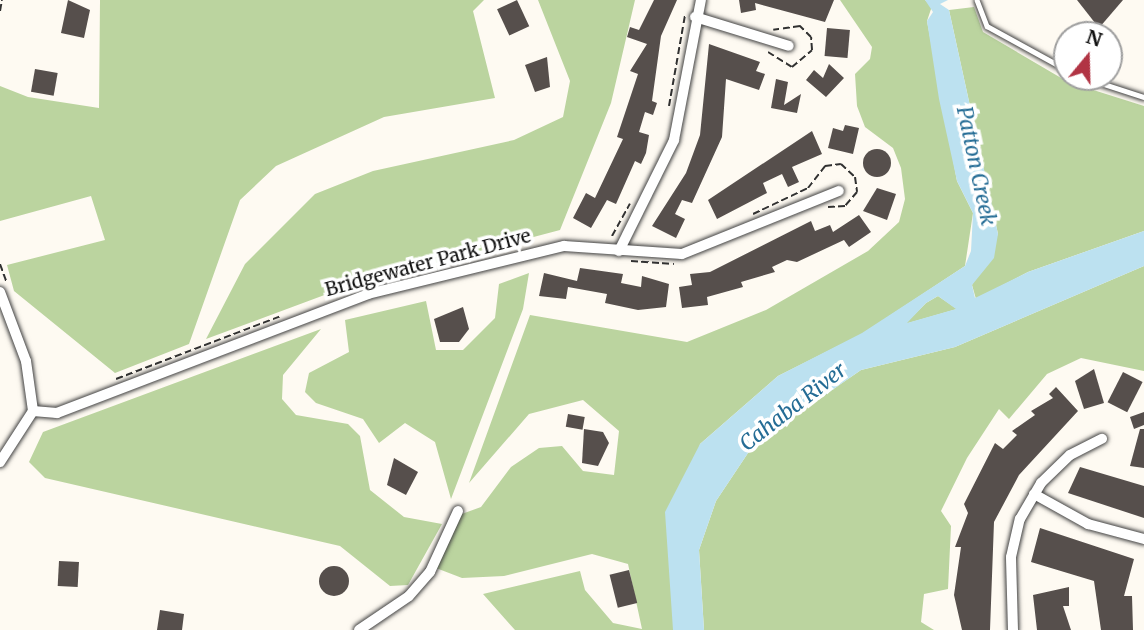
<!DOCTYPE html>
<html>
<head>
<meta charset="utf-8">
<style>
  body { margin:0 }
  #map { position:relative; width:1144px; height:630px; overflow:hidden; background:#fefaf2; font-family:Merriweather,serif }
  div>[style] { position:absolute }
  .forest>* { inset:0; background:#bbd49f }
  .water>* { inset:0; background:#bce1f0 }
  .building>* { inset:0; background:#564f4c; transform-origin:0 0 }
  .round { border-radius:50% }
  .path>* { height:2px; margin-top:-1px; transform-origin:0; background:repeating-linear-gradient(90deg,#313131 0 7px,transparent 0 10.5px) }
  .roads { filter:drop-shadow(0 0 2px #424242) drop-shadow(0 0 2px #424242) }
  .service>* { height:4.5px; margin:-2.25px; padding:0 2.25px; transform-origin:2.25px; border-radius:2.25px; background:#fff }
  .minor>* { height:10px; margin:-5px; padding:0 5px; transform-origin:5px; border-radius:5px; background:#fff }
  span { translate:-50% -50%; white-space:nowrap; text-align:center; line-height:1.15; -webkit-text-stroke:7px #fff; paint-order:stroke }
  .street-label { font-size:19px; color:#0f0f0f }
  .water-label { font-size:21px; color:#246c95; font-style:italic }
  .north { position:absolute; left:1053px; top:21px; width:70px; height:70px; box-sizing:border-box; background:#fff; border:2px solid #9f9f9f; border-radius:50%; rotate:19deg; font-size:19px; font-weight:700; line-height:28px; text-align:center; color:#0f0f0f }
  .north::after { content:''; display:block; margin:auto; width:24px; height:32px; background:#b13444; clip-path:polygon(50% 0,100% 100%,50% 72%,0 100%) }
</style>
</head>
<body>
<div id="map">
  <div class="forest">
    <i style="clip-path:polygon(100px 0,484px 0,473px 11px,495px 98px,384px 117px,276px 166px,240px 200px,189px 344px,115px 373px,14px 291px,7px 265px,105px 240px,91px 196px,0 221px,0 86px,28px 97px,99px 108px)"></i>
    <i style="clip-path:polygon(538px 0,635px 0,611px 103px,560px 230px,346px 287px,206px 339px,245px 264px,315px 194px,373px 171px,514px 140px,563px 117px,570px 81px)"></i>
    <i style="clip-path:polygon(840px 0,925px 0,932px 6px,927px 21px,957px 181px,973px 213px,965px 266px,862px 334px,778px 376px,700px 444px,673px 630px,515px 630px,483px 594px,580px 571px,585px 590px,613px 623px,642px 629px,628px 564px,592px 554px,504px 576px,462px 578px,436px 568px,459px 515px,481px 507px,511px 467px,539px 448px,562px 446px,583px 471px,614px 475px,619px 431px,583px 400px,529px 414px,469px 483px,530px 315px,687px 342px,766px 310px,868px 251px,899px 222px,905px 199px,901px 168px,893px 148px,865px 127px,857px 106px,855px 74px,870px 59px,872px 47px)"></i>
    <i style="clip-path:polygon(974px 7px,983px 32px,1068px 82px,1144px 106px,1144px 231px,1028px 272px,976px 299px,972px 285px,998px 234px,949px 10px)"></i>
    <i style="clip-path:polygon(1144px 266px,1144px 371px,1081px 358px,1047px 374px,1009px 419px,999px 409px,967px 458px,941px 511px,951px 526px,948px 589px,924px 594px,921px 622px,934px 630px,704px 630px,699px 550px,716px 501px,754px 444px,861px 370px,955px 347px)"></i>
    <i style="clip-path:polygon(529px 273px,523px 309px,451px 499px,435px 442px,405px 423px,379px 443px,363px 419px,316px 403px,305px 392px,309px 373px,349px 352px,345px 320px,426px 301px,436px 350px,463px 350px,495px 318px,499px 284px)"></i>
    <i style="clip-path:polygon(938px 296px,957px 309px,905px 324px,926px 303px)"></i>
    <i style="clip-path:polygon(321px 329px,283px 375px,282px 399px,296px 415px,348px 424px,360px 436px,370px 490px,404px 517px,442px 524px,408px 585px,390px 586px,340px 546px,45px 478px,29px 462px,43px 432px)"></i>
  </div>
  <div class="water">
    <i style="clip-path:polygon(evenodd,925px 0,948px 0,940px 4px,949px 10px,998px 234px,994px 258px,972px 285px,975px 298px,1028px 272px,1144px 231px,1144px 266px,955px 347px,861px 370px,754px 444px,716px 501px,699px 550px,704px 630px,673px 630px,665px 512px,700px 444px,778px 376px,862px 333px,965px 266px,971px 251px,973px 213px,957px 181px,939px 99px,927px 21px,933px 12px,925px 0,938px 296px,956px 309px,907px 323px,926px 303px,938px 296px)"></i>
  </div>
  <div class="building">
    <i style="clip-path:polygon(68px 0,90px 10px,84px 38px,61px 33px)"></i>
    <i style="left:517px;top:0;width:29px;height:22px;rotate:65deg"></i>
    <i style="clip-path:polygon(654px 0,677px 0,661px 36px,652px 101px,657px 103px,653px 115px,645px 112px,639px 132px,649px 135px,646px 153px,641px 164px,635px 161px,616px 204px,607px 200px,591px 228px,573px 218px,586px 193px,595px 198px,623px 139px,617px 137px,638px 74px,630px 71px,647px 44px,627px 37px,630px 27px,639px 30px)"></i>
    <i style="clip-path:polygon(739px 0,834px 0,825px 22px,755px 3px,756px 10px,741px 13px)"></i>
    <i style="clip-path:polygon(1077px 0,1123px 0,1099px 28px)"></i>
    <i style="left:827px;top:28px;width:23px;height:28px;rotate:5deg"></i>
    <i style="clip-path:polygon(709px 44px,760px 62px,756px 71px,765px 74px,759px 90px,726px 79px,722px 137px,692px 203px,682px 200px,675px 214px,685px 219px,676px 238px,652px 226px,686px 173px,700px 135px)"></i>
    <i style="clip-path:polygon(547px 57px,550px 87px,535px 92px,525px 65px)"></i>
    <i style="clip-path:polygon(829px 64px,844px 78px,826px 97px,806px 80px,814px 70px,823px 78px)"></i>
    <i style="left:35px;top:69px;width:23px;height:23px;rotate:10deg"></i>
    <i style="clip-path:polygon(776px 79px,788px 82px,784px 105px,801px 94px,797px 113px,771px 108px)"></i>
    <i style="clip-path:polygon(845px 125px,859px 128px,853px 154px,828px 148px,833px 128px,843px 131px)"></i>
    <i style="clip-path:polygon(812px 131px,822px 154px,792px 167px,799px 182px,788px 187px,782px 174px,763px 183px,767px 193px,717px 219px,708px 200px)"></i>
    <i class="round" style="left:863px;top:149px;width:28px;height:28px"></i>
    <i style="clip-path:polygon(877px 188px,896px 194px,887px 220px,863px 211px)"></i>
    <i style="clip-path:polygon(859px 215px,871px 232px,849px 247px,844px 240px,797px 262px,787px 260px,772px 267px,775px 272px,741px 282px,743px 287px,707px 297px,708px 305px,682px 308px,679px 287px,692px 285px,690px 274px,710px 272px,811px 221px,815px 231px,830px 225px,833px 232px)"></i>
    <i style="clip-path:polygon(580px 268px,623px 274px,621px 283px,641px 287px,642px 276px,669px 284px,666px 307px,638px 310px,605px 303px,607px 294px,568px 287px,566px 299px,539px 296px,544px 273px,577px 281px)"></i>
    <i style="clip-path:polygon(463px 307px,469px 329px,459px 342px,440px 342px,434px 319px)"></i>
    <i style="clip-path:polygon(1094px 369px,1104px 403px,1084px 409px,1075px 381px)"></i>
    <i style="left:1123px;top:372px;width:22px;height:34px;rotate:27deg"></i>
    <i style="clip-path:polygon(1056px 387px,1078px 411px,1019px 475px,994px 522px,990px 630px,962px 630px,954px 595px,961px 547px,955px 547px,968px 513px,964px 504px,995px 443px,1003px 449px,1017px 435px,1012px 431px,1035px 415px,1031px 411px,1053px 398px,1049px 394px)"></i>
    <i style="clip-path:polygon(1144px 412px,1144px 425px,1134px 429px,1130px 417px)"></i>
    <i style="left:568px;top:414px;width:17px;height:13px;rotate:10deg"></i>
    <i style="clip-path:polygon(584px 429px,603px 432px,609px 443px,598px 466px,582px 463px)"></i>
    <i style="clip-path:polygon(1140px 429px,1144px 429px,1144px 468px,1130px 466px)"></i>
    <i style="clip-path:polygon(394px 458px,418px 472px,406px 495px,387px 485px)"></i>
    <i style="clip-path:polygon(1080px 467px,1144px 486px,1144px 518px,1068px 493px)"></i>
    <i style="clip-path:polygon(1040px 528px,1134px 559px,1124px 596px,1132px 596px,1133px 630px,1101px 630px,1094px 581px,1031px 562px)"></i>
    <i style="left:59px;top:561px;width:20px;height:25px;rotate:3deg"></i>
    <i class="round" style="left:319px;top:566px;width:30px;height:30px"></i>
    <i style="left:629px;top:570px;width:34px;height:20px;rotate:76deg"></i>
    <i style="clip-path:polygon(1069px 587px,1069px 606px,1063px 606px,1071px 630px,1037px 630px,1033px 595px)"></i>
    <i style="clip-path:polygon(160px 610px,184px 614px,182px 630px,157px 630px)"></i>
  </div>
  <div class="path">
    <i style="left:0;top:11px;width:11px;rotate:-80deg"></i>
    <i style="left:768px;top:52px;width:28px;rotate:32deg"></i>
    <i style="left:792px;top:67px;width:26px;rotate:-40deg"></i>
    <i style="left:812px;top:50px;width:13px;rotate:-94deg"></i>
    <i style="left:811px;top:37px;width:16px;rotate:-135deg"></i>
    <i style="left:800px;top:26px;width:27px;rotate:172deg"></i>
    <i style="left:669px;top:106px;width:92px;rotate:-80deg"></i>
    <i style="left:753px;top:214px;width:61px;rotate:-25.3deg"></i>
    <i style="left:808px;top:188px;width:28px;rotate:-52deg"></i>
    <i style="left:825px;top:166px;width:16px;rotate:-7deg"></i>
    <i style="left:841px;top:164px;width:19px;rotate:43deg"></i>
    <i style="left:855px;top:177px;width:15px;rotate:82deg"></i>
    <i style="left:857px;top:192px;width:18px;rotate:131deg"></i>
    <i style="left:845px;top:206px;width:17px;rotate:177deg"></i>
    <i style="left:612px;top:236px;width:37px;rotate:-61deg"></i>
    <i style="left:631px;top:261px;width:43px;rotate:4deg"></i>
    <i style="left:0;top:264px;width:20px;rotate:70deg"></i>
    <i style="left:116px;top:379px;width:177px;rotate:-20.9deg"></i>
  </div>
  <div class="roads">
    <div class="service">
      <i style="left:977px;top:0;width:28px;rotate:69deg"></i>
      <i style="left:987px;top:26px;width:91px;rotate:28.8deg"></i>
      <i style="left:1082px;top:77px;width:65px;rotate:17.9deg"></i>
    </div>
    <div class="minor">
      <i style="left:695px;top:17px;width:98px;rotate:17.1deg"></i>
      <i style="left:619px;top:251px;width:124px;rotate:-63.6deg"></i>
      <i style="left:674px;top:140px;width:143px;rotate:-79.1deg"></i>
      <i style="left:0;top:292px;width:74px;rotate:69.4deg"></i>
      <i style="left:26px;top:361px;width:50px;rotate:82deg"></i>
      <i style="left:33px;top:411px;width:61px;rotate:122.9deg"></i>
      <i style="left:33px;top:411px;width:24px;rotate:5deg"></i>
      <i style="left:57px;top:413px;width:333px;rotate:-20.9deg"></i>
      <i style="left:368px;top:294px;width:202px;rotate:-13.8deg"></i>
      <i style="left:564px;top:246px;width:118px;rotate:3.9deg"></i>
      <i style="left:682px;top:254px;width:169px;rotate:-21.9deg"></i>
      <i style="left:1034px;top:494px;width:62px;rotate:29.1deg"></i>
      <i style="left:1088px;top:524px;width:58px;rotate:15deg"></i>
      <i style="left:359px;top:630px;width:60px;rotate:-34.2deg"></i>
      <i style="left:409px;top:596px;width:32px;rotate:-49deg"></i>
      <i style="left:430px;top:572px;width:67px;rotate:-65.3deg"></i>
      <i style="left:1013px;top:630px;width:73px;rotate:-91.6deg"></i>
      <i style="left:1011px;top:557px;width:39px;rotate:-77deg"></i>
      <i style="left:1020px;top:519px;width:42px;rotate:-59.7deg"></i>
      <i style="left:1041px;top:483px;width:40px;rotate:-44deg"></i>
      <i style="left:1070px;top:455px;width:36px;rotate:-27deg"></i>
    </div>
  </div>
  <div class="street-label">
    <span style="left:428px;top:263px;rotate:-15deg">Bridgewater Park Drive</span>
  </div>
  <div class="water-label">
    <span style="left:976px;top:166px;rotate:78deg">Patton Creek</span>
    <span style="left:793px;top:407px;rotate:-38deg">Cahaba River</span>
  </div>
  <div class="north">N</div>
</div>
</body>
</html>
